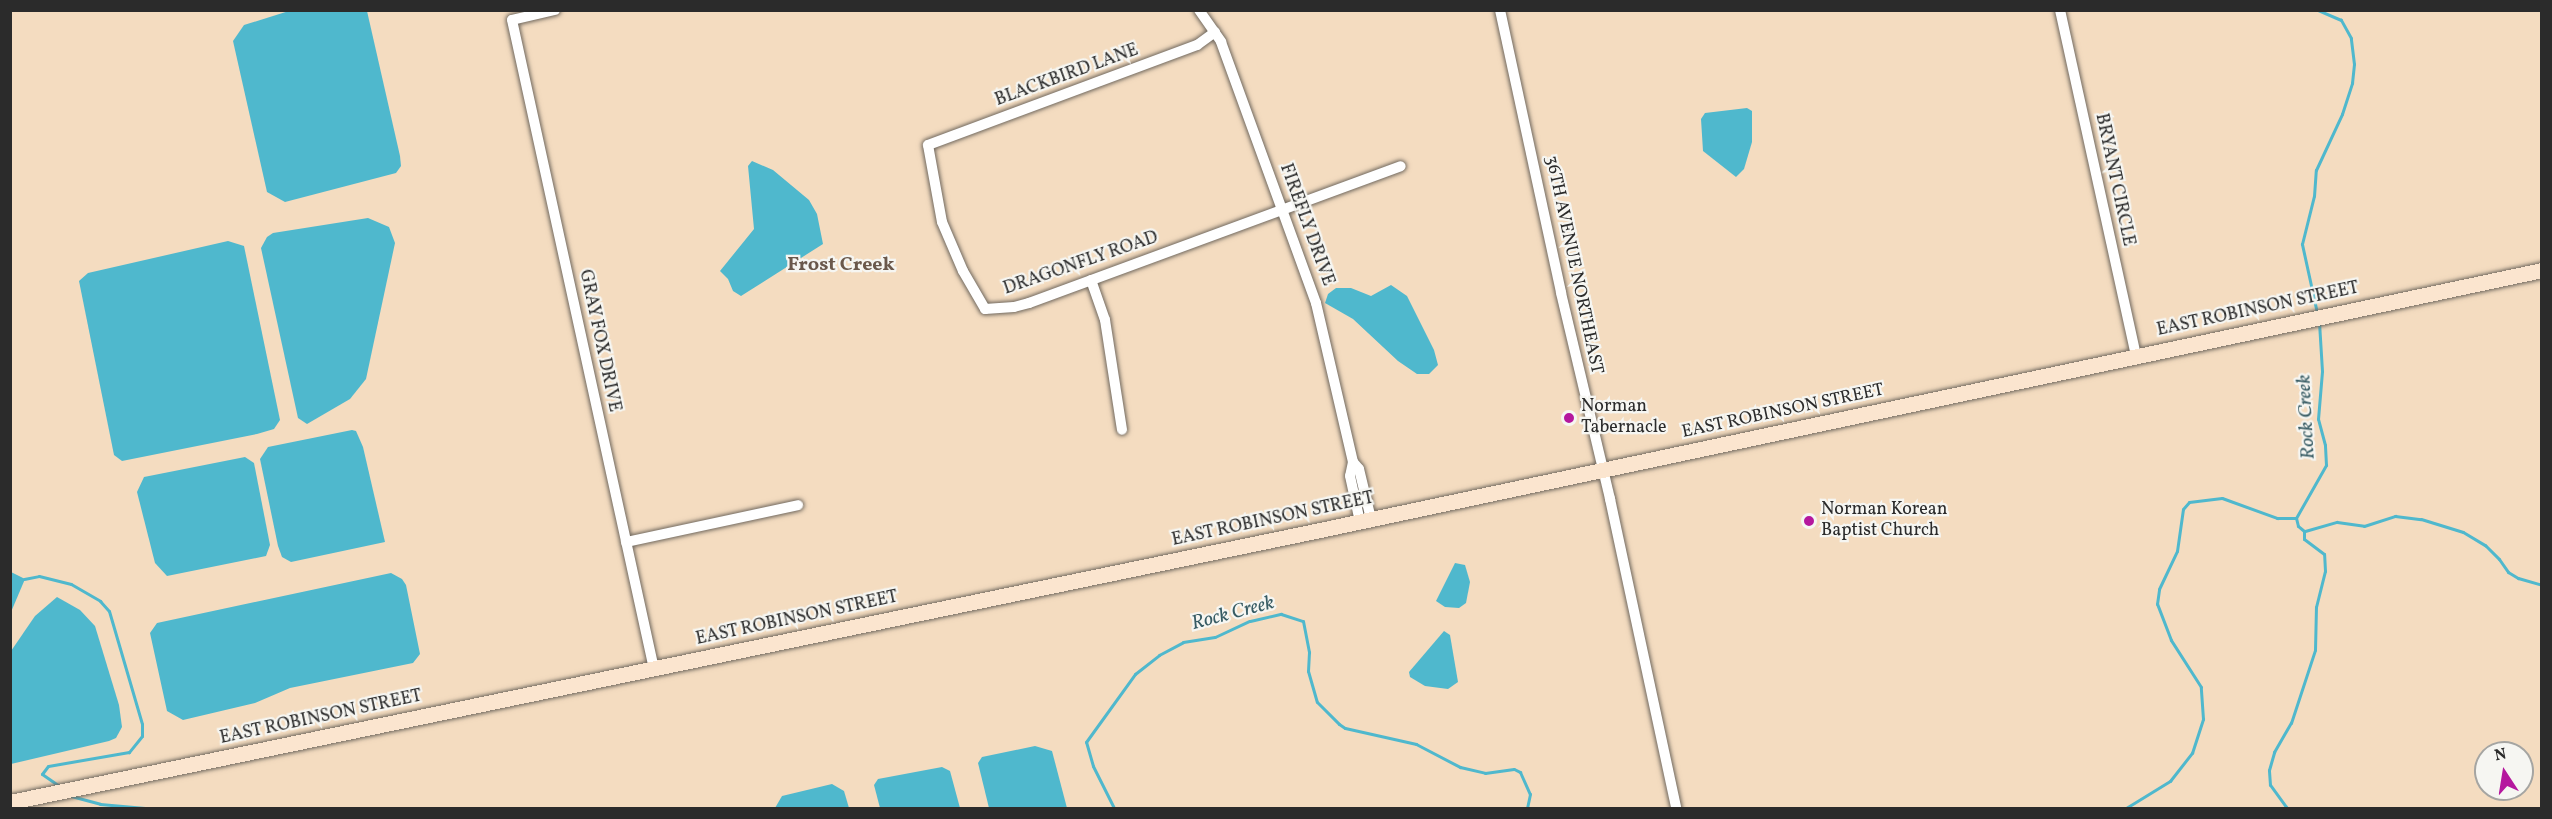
<!DOCTYPE html>
<html>
<head>
<meta charset="utf-8">
<style>
  body { margin:0 }
  #map { position:relative; width:2552px; height:819px; overflow:hidden; background:#f4dcc0; font-family:Vollkorn,serif }
  div>[style] { position:absolute }
  .water>* { inset:0; background:#4fb8cd }
  .stream>* { height:3px; margin:-1.5px; padding:0 1.5px; transform-origin:1.5px; border-radius:1.5px; background:#4fb8cd }
  .roads { filter:drop-shadow(0 0 2px #71695f) drop-shadow(0 0 2px #71695f) }
  .street>* { height:10px; margin:-5px; padding:0 5px; transform-origin:5px; border-radius:5px; background:#fff }
  .secondary>* { height:15px; margin:-7.5px; padding:0 7.5px; transform-origin:7.5px; border-radius:7.5px; background:#fbe5cf }
  .dots>* { width:16px; height:16px; translate:-50% -50%; box-sizing:border-box; border:3px solid #f6f6f2; border-radius:50% }
  span { translate:-50% -50%; white-space:nowrap; text-align:center; line-height:1.15; -webkit-text-stroke:4.5px #f6f6f2; paint-order:stroke }
  .street-label { font-size:18px; color:#2b2b2b }
  .poi-label { font-size:18px; color:#2b2b2b }
  .left { translate:0 -50%; text-align:left }
  .neighbourhood-label { font-size:20px; color:#6a584b; font-weight:700 }
  .water-label { font-size:20px; color:#385c64; font-style:italic }
  .frame { position:absolute; inset:0; border:12px solid #2b2b2b; pointer-events:none }
  .north { position:absolute; left:2474px; top:741px; width:60px; height:60px; box-sizing:border-box; background:#f6f6f2; border:2px solid #a5a5a2; border-radius:50%; rotate:348deg; font-size:16px; font-weight:700; line-height:24px; text-align:center; color:#2b2b2b }
  .north::after { content:''; display:block; margin:auto; width:21px; height:27px; background:#b5179e; clip-path:polygon(50% 0,100% 100%,50% 72%,0 100%) }
</style>
</head>
<body>
<div id="map">
  <div class="water">
    <i style="clip-path:polygon(292px 10px,367px 11px,400px 156px,401px 166px,396px 173px,285px 202px,267px 192px,233px 41px,244px 25px)"></i>
    <i style="clip-path:polygon(1747px 108px,1752px 111px,1752px 142px,1744px 169px,1736px 177px,1703px 151px,1701px 119px,1705px 113px)"></i>
    <i style="clip-path:polygon(752px 161px,773px 170px,809px 200px,817px 214px,823px 244px,741px 296px,733px 291px,728px 279px,720px 271px,754px 229px,748px 166px)"></i>
    <i style="clip-path:polygon(368px 218px,389px 227px,395px 243px,366px 379px,350px 399px,307px 424px,298px 418px,261px 248px,267px 237px,273px 233px)"></i>
    <i style="clip-path:polygon(228px 241px,244px 246px,280px 420px,274px 429px,257px 434px,122px 461px,114px 455px,79px 281px,88px 273px)"></i>
    <i style="clip-path:polygon(1391px 285px,1407px 296px,1434px 350px,1438px 365px,1429px 374px,1417px 374px,1398px 361px,1353px 319px,1325px 303px,1328px 294px,1336px 288px,1351px 288px,1371px 296px)"></i>
    <i style="clip-path:polygon(352px 430px,356px 431px,363px 447px,385px 542px,291px 562px,282px 557px,278px 546px,260px 459px,268px 447px)"></i>
    <i style="clip-path:polygon(245px 457px,254px 463px,270px 545px,266px 556px,167px 576px,155px 563px,137px 492px,144px 477px)"></i>
    <i style="clip-path:polygon(1455px 563px,1465px 565px,1470px 582px,1466px 603px,1459px 608px,1445px 607px,1436px 601px)"></i>
    <i style="clip-path:polygon(11px 572px,25px 579px,11px 612px,10px 572px)"></i>
    <i style="clip-path:polygon(391px 573px,402px 579px,406px 585px,420px 654px,413px 663px,290px 688px,255px 703px,183px 720px,167px 711px,150px 633px,157px 623px)"></i>
    <i style="clip-path:polygon(57px 597px,80px 610px,95px 626px,119px 705px,122px 727px,116px 738px,109px 741px,11px 764px,11px 651px,35px 616px)"></i>
    <i style="clip-path:polygon(1444px 631px,1450px 635px,1458px 682px,1448px 689px,1425px 686px,1410px 677px,1409px 672px)"></i>
    <i style="clip-path:polygon(1035px 746px,1052px 751px,1067px 808px,989px 808px,978px 763px,982px 757px)"></i>
    <i style="clip-path:polygon(942px 767px,950px 771px,960px 808px,880px 808px,874px 785px,878px 779px)"></i>
    <i style="clip-path:polygon(832px 784px,844px 791px,849px 808px,775px 808px,782px 796px)"></i>
  </div>
  <div class="stream">
    <i style="left:2317px;top:313px;width:71px;rotate:-102.3deg"></i>
    <i style="left:2302px;top:244px;width:49px;rotate:-76deg"></i>
    <i style="left:2314px;top:196px;width:26px;rotate:-86deg"></i>
    <i style="left:2316px;top:170px;width:62px;rotate:-65.1deg"></i>
    <i style="left:2342px;top:114px;width:33px;rotate:-72deg"></i>
    <i style="left:2352px;top:83px;width:19px;rotate:-84deg"></i>
    <i style="left:2354px;top:64px;width:26px;rotate:-97deg"></i>
    <i style="left:2351px;top:38px;width:21px;rotate:-119deg"></i>
    <i style="left:2341px;top:20px;width:25px;rotate:-157deg"></i>
    <i style="left:2296px;top:518px;width:61px;rotate:-60.5deg"></i>
    <i style="left:2326px;top:465px;width:20px;rotate:-93deg"></i>
    <i style="left:2325px;top:445px;width:27px;rotate:-105deg"></i>
    <i style="left:2318px;top:419px;width:48px;rotate:-85.2deg"></i>
    <i style="left:2322px;top:371px;width:49px;rotate:-93.5deg"></i>
    <i style="left:2305px;top:531px;width:33px;rotate:-16deg"></i>
    <i style="left:2337px;top:522px;width:27px;rotate:8deg"></i>
    <i style="left:2364px;top:526px;width:33px;rotate:-18deg"></i>
    <i style="left:2395px;top:516px;width:26px;rotate:7deg"></i>
    <i style="left:2421px;top:519px;width:44px;rotate:17.2deg"></i>
    <i style="left:2463px;top:532px;width:26px;rotate:31deg"></i>
    <i style="left:2485px;top:545px;width:20px;rotate:45deg"></i>
    <i style="left:2499px;top:559px;width:16px;rotate:55deg"></i>
    <i style="left:2508px;top:572px;width:12px;rotate:31deg"></i>
    <i style="left:2518px;top:578px;width:25px;rotate:16deg"></i>
    <i style="left:24px;top:579px;width:15px;rotate:-11deg"></i>
    <i style="left:39px;top:576px;width:33px;rotate:14deg"></i>
    <i style="left:71px;top:584px;width:34px;rotate:30deg"></i>
    <i style="left:100px;top:601px;width:13px;rotate:48deg"></i>
    <i style="left:109px;top:611px;width:118px;rotate:73.7deg"></i>
    <i style="left:142px;top:724px;width:12px;rotate:90deg"></i>
    <i style="left:142px;top:736px;width:21px;rotate:129deg"></i>
    <i style="left:129px;top:752px;width:82px;rotate:170.2deg"></i>
    <i style="left:48px;top:766px;width:10px;rotate:127deg"></i>
    <i style="left:42px;top:774px;width:21px;rotate:35deg"></i>
    <i style="left:71px;top:796px;width:30px;rotate:15deg"></i>
    <i style="left:100px;top:804px;width:45px;rotate:5.1deg"></i>
    <i style="left:1114px;top:808px;width:47px;rotate:-116.6deg"></i>
    <i style="left:1093px;top:766px;width:25px;rotate:-106deg"></i>
    <i style="left:1086px;top:742px;width:84px;rotate:-54.2deg"></i>
    <i style="left:1135px;top:674px;width:31px;rotate:-38deg"></i>
    <i style="left:1159px;top:655px;width:27px;rotate:-28deg"></i>
    <i style="left:1183px;top:642px;width:32px;rotate:-9deg"></i>
    <i style="left:1215px;top:637px;width:38px;rotate:-25deg"></i>
    <i style="left:1250px;top:621px;width:32px;rotate:-13deg"></i>
    <i style="left:1281px;top:614px;width:23px;rotate:18deg"></i>
    <i style="left:1303px;top:621px;width:32px;rotate:79deg"></i>
    <i style="left:1309px;top:652px;width:19px;rotate:93deg"></i>
    <i style="left:1308px;top:671px;width:32px;rotate:74deg"></i>
    <i style="left:1317px;top:702px;width:31px;rotate:45deg"></i>
    <i style="left:1339px;top:724px;width:7px;rotate:34deg"></i>
    <i style="left:1345px;top:728px;width:73px;rotate:12.7deg"></i>
    <i style="left:1416px;top:744px;width:50px;rotate:27.6deg"></i>
    <i style="left:1460px;top:767px;width:26px;rotate:13deg"></i>
    <i style="left:1485px;top:773px;width:29px;rotate:-8deg"></i>
    <i style="left:1514px;top:769px;width:7px;rotate:27deg"></i>
    <i style="left:1520px;top:772px;width:24px;rotate:66deg"></i>
    <i style="left:1530px;top:794px;width:14px;rotate:102deg"></i>
    <i style="left:2126px;top:808px;width:52px;rotate:-31.5deg"></i>
    <i style="left:2170px;top:781px;width:36px;rotate:-52deg"></i>
    <i style="left:2192px;top:753px;width:36px;rotate:-72deg"></i>
    <i style="left:2203px;top:719px;width:32px;rotate:-94deg"></i>
    <i style="left:2201px;top:687px;width:56px;rotate:-122.6deg"></i>
    <i style="left:2171px;top:640px;width:39px;rotate:-111deg"></i>
    <i style="left:2157px;top:604px;width:15px;rotate:-82deg"></i>
    <i style="left:2159px;top:589px;width:42px;rotate:-64.7deg"></i>
    <i style="left:2177px;top:551px;width:42px;rotate:-81.9deg"></i>
    <i style="left:2183px;top:509px;width:9px;rotate:-49deg"></i>
    <i style="left:2189px;top:502px;width:33px;rotate:-7deg"></i>
    <i style="left:2222px;top:498px;width:59px;rotate:20deg"></i>
    <i style="left:2277px;top:518px;width:19px"></i>
    <i style="left:2287px;top:808px;width:29px;rotate:-126deg"></i>
    <i style="left:2270px;top:785px;width:15px;rotate:-94deg"></i>
    <i style="left:2269px;top:770px;width:19px;rotate:-74deg"></i>
    <i style="left:2274px;top:752px;width:34px;rotate:-60deg"></i>
    <i style="left:2291px;top:723px;width:77px;rotate:-71.8deg"></i>
    <i style="left:2315px;top:650px;width:43px;rotate:-88.7deg"></i>
    <i style="left:2316px;top:607px;width:37px;rotate:-76deg"></i>
    <i style="left:2325px;top:571px;width:17px;rotate:-93deg"></i>
    <i style="left:2324px;top:554px;width:25px;rotate:-143deg"></i>
    <i style="left:2304px;top:539px;width:8px;rotate:-90deg"></i>
    <i style="left:2304px;top:531px;width:8px;rotate:-140deg"></i>
    <i style="left:2298px;top:526px;width:8px;rotate:-104deg"></i>
  </div>
  <div class="roads">
    <div class="street">
      <i style="left:555px;top:10px;width:44px;rotate:166.9deg"></i>
      <i style="left:512px;top:20px;width:664px;rotate:77.66deg"></i>
      <i style="left:1199px;top:10px;width:39px;rotate:55deg"></i>
      <i style="left:1221px;top:42px;width:278px;rotate:70deg"></i>
      <i style="left:1316px;top:303px;width:163px;rotate:76.9deg"></i>
      <i style="left:1353px;top:462px;width:14px;rotate:102deg"></i>
      <i style="left:1350px;top:476px;width:47px;rotate:77.7deg"></i>
      <i style="left:1500px;top:10px;width:289px;rotate:77.8deg"></i>
      <i style="left:1561px;top:293px;width:212px;rotate:76.6deg"></i>
      <i style="left:1610px;top:499px;width:316px;rotate:77.9deg"></i>
      <i style="left:2060px;top:10px;width:354px;rotate:77.6deg"></i>
      <i style="left:1215px;top:32px;width:22px;rotate:144deg"></i>
      <i style="left:1197px;top:45px;width:287px;rotate:159.6deg"></i>
      <i style="left:928px;top:145px;width:78px;rotate:79.7deg"></i>
      <i style="left:942px;top:222px;width:53px;rotate:66.8deg"></i>
      <i style="left:963px;top:271px;width:44px;rotate:59.9deg"></i>
      <i style="left:985px;top:309px;width:29px;rotate:-4deg"></i>
      <i style="left:1014px;top:307px;width:16px;rotate:-15deg"></i>
      <i style="left:1029px;top:303px;width:396px;rotate:-20.2deg"></i>
      <i style="left:1091px;top:280px;width:42px;rotate:70.7deg"></i>
      <i style="left:1105px;top:320px;width:111px;rotate:81.2deg"></i>
      <i style="left:1353px;top:462px;width:9px;rotate:49deg"></i>
      <i style="left:1359px;top:469px;width:51px;rotate:76.5deg"></i>
      <i style="left:626px;top:542px;width:176px;rotate:-12.1deg"></i>
    </div>
    <div class="secondary">
      <i style="left:10px;top:802px;width:1352px;rotate:-11.73deg"></i>
      <i style="left:1334px;top:527px;width:1235px;rotate:-12.01deg"></i>
    </div>
  </div>
  <div class="dots">
    <i style="left:1569px;top:418px;background:#b5179e"></i>
    <i style="left:1809px;top:521px;background:#b5179e"></i>
  </div>
  <div class="street-label">
    <span style="left:1067px;top:76px;rotate:-20deg">BLACKBIRD LANE</span>
    <span style="left:2114px;top:180px;rotate:78deg">BRYANT CIRCLE</span>
    <span style="left:1306px;top:225px;rotate:70deg">FIREFLY DRIVE</span>
    <span style="left:1081px;top:264px;rotate:-19deg">DRAGONFLY ROAD</span>
    <span style="left:1573px;top:265px;rotate:78deg">36TH AVENUE NORTHEAST</span>
    <span style="left:2258px;top:310px;rotate:-12deg">EAST ROBINSON STREET</span>
    <span style="left:599px;top:341px;rotate:78deg">GRAY FOX DRIVE</span>
    <span style="left:1783px;top:412px;rotate:-12deg">EAST ROBINSON STREET</span>
    <span style="left:1273px;top:520px;rotate:-12deg">EAST ROBINSON STREET</span>
    <span style="left:797px;top:619px;rotate:-12deg">EAST ROBINSON STREET</span>
    <span style="left:321px;top:718px;rotate:-12deg">EAST ROBINSON STREET</span>
  </div>
  <div class="poi-label">
    <span class="left" style="left:1581px;top:418px">Norman<br>Tabernacle</span>
    <span class="left" style="left:1821px;top:521px">Norman Korean<br>Baptist Church</span>
  </div>
  <div class="neighbourhood-label">
    <span style="left:841px;top:265px">Frost Creek</span>
  </div>
  <div class="water-label">
    <span style="left:2307px;top:417px;rotate:-93deg">Rock Creek</span>
    <span style="left:1233px;top:614px;rotate:-15deg">Rock Creek</span>
  </div>
  <div class="frame"></div>
  <div class="north">N</div>
</div>
</body>
</html>
